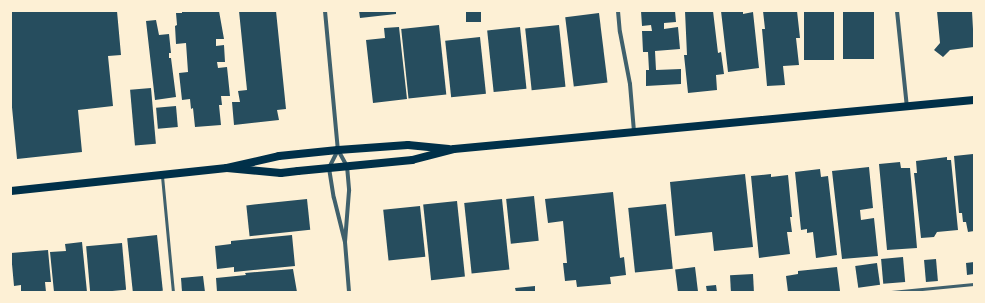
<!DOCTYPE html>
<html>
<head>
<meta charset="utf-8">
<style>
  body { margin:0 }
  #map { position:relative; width:985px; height:303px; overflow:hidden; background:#fdf0d5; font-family:Inter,sans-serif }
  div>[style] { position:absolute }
  .building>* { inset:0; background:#264d5e; transform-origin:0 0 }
  .service>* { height:3px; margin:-1.5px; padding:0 1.5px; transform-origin:1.5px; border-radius:1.5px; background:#3f606c }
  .minor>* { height:4px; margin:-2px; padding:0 2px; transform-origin:2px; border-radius:2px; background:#3f606c }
  .secondary>* { height:8px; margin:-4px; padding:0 4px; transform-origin:4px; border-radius:4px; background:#003049 }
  span { translate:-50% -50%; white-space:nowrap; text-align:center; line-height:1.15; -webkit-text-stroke:4px #fdf0d5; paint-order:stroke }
  .frame { position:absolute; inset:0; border:12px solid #fdf0d5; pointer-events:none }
</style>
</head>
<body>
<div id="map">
  <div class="building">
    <i style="clip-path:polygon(117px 11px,121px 55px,108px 56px,113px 106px,78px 110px,82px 152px,17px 159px,11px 97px,11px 12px)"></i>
    <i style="clip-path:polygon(182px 11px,219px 11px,224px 39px,216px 39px,216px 46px,224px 45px,225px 62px,217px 62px,218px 68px,227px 67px,230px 96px,221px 96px,222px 105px,219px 105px,221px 125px,195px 127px,193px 108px,191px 109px,190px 99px,182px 100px,179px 73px,188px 72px,186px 43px,176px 44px,175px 26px,177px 25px,176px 13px,182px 13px)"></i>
    <i style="clip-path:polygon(239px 11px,276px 11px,286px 109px,277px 110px,279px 120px,234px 125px,232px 102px,240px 102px,238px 91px,247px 90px)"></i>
    <i style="clip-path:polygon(359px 11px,396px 11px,396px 14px,360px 18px)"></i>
    <i style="left:466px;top:11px;width:15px;height:11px"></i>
    <i style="clip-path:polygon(641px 11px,675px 11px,676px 22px,664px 23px,664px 29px,678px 27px,680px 49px,655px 51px,656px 70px,681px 69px,681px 84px,646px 86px,646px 70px,649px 70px,648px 52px,643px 52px,642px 31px,652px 31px,651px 25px,642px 26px)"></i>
    <i style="clip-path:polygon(685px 11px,713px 11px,718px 53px,721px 52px,724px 74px,716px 75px,717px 90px,688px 93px,684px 55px,687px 55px)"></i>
    <i style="clip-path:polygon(721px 11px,743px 11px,743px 14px,753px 12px,759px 68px,728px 72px)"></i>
    <i style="clip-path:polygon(763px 11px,797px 11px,800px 38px,796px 38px,799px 65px,783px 66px,785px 85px,767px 86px,762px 29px,765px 29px)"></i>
    <i style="left:804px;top:11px;width:30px;height:49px"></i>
    <i style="left:843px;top:11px;width:31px;height:48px"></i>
    <i style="clip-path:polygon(937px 11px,972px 11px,974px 47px,950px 50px,943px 57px,934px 50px,940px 43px)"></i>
    <i style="left:599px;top:13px;width:70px;height:34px;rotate:83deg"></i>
    <i style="clip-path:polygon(156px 20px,159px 35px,169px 34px,171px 53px,169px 53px,169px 58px,171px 58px,176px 97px,155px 100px,146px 21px)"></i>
    <i style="left:439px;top:25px;width:70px;height:38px;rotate:84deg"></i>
    <i style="left:559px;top:25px;width:62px;height:34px;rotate:84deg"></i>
    <i style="clip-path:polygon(399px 27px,407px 99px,373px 103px,366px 40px,385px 38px,384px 28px)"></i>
    <i style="left:520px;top:27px;width:62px;height:33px;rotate:84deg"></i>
    <i style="left:480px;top:37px;width:57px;height:35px;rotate:84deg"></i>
    <i style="left:151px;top:88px;width:56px;height:21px;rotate:85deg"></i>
    <i style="left:176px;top:106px;width:21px;height:20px;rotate:85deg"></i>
    <i style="clip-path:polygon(973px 154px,974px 231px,968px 232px,966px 222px,963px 222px,962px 213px,959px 213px,954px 156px)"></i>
    <i style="clip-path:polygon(947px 157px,947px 160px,951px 160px,958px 230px,937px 232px,934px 237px,921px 238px,914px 173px,917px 173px,916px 161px)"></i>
    <i style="clip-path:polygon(900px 162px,901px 168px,910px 168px,917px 248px,887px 250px,879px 164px)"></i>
    <i style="clip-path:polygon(869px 167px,873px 208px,860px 210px,861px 220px,874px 218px,878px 256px,842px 259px,832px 171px)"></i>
    <i style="clip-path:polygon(820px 169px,821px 177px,828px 176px,837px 255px,816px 258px,813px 232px,807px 233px,807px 229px,801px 230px,795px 172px)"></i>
    <i style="clip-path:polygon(745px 174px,753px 247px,714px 251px,712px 232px,675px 236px,670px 182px)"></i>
    <i style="clip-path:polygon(771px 174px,771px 177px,788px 175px,792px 217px,790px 217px,792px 232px,787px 232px,790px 254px,759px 258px,751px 176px)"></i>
    <i style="clip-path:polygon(613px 192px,620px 258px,624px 257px,626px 275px,610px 277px,611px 284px,577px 287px,576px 280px,565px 281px,563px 263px,567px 263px,563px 221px,548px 223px,545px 199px)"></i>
    <i style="left:534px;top:196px;width:45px;height:28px;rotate:84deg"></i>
    <i style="left:307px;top:199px;width:31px;height:61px;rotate:84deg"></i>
    <i style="left:502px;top:199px;width:71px;height:38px;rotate:84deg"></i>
    <i style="left:457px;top:201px;width:76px;height:34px;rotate:84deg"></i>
    <i style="left:666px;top:204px;width:65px;height:38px;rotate:84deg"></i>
    <i style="left:420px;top:206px;width:51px;height:37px;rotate:84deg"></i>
    <i style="left:157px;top:235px;width:56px;height:30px;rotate:84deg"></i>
    <i style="clip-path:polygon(292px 235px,295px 266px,234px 272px,234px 267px,217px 269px,215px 246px,231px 244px,231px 241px)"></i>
    <i style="clip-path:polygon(82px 242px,87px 292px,54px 292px,50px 252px,66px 251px,65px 244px)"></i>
    <i style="left:122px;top:243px;width:47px;height:36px;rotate:85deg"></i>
    <i style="clip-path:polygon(48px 250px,51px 282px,45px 282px,46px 292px,21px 292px,21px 285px,14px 286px,11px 253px)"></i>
    <i style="left:903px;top:257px;width:25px;height:22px;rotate:85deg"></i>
    <i style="left:936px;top:259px;width:22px;height:12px;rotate:85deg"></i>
    <i style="clip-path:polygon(974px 262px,974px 274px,967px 275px,966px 263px)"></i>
    <i style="left:877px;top:263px;width:22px;height:22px;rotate:82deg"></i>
    <i style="left:695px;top:267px;width:25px;height:20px;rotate:83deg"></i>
    <i style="clip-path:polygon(837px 267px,840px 291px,788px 292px,786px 276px,798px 274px,798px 271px)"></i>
    <i style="clip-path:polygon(293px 269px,297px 292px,217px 292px,216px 278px,246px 275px,245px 273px)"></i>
    <i style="left:753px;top:274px;width:18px;height:23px;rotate:87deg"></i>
    <i style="clip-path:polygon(203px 276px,205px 292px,182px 292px,181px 278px)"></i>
    <i style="clip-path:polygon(716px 285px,717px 292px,707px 292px,706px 286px)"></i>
    <i style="clip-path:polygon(535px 286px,535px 292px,516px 292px,515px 288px)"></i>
  </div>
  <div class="service">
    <i style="left:162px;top:176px;width:117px;rotate:84.6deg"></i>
    <i style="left:891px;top:292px;width:83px;rotate:-5.5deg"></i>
  </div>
  <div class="minor">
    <i style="left:325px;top:11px;width:140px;rotate:84.7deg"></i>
    <i style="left:338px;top:150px;width:18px;rotate:61deg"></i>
    <i style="left:347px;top:166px;width:25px;rotate:85deg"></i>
    <i style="left:349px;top:191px;width:51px;rotate:94.5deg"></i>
    <i style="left:618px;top:11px;width:21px;rotate:85deg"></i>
    <i style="left:620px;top:32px;width:53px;rotate:79.1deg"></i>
    <i style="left:630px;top:84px;width:48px;rotate:85.2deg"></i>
    <i style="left:897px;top:11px;width:97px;rotate:84.1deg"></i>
    <i style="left:338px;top:150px;width:20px;rotate:117deg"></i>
    <i style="left:329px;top:168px;width:30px;rotate:81deg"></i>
    <i style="left:334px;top:198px;width:45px;rotate:76deg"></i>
    <i style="left:345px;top:242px;width:50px;rotate:85.4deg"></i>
  </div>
  <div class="secondary">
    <i style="left:227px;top:168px;width:54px;rotate:5.3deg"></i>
    <i style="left:281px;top:173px;width:17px;rotate:-7deg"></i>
    <i style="left:298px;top:171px;width:115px;rotate:-5.5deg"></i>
    <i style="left:412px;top:160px;width:43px;rotate:-14.7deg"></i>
    <i style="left:454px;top:149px;width:522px;rotate:-5.38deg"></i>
    <i style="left:11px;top:191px;width:217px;rotate:-6.1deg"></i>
    <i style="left:227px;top:168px;width:53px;rotate:-13deg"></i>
    <i style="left:279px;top:156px;width:59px;rotate:-5.8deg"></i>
    <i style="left:338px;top:150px;width:70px;rotate:-4.1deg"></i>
    <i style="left:408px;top:145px;width:41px;rotate:5.6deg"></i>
  </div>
  <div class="frame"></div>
</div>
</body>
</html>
